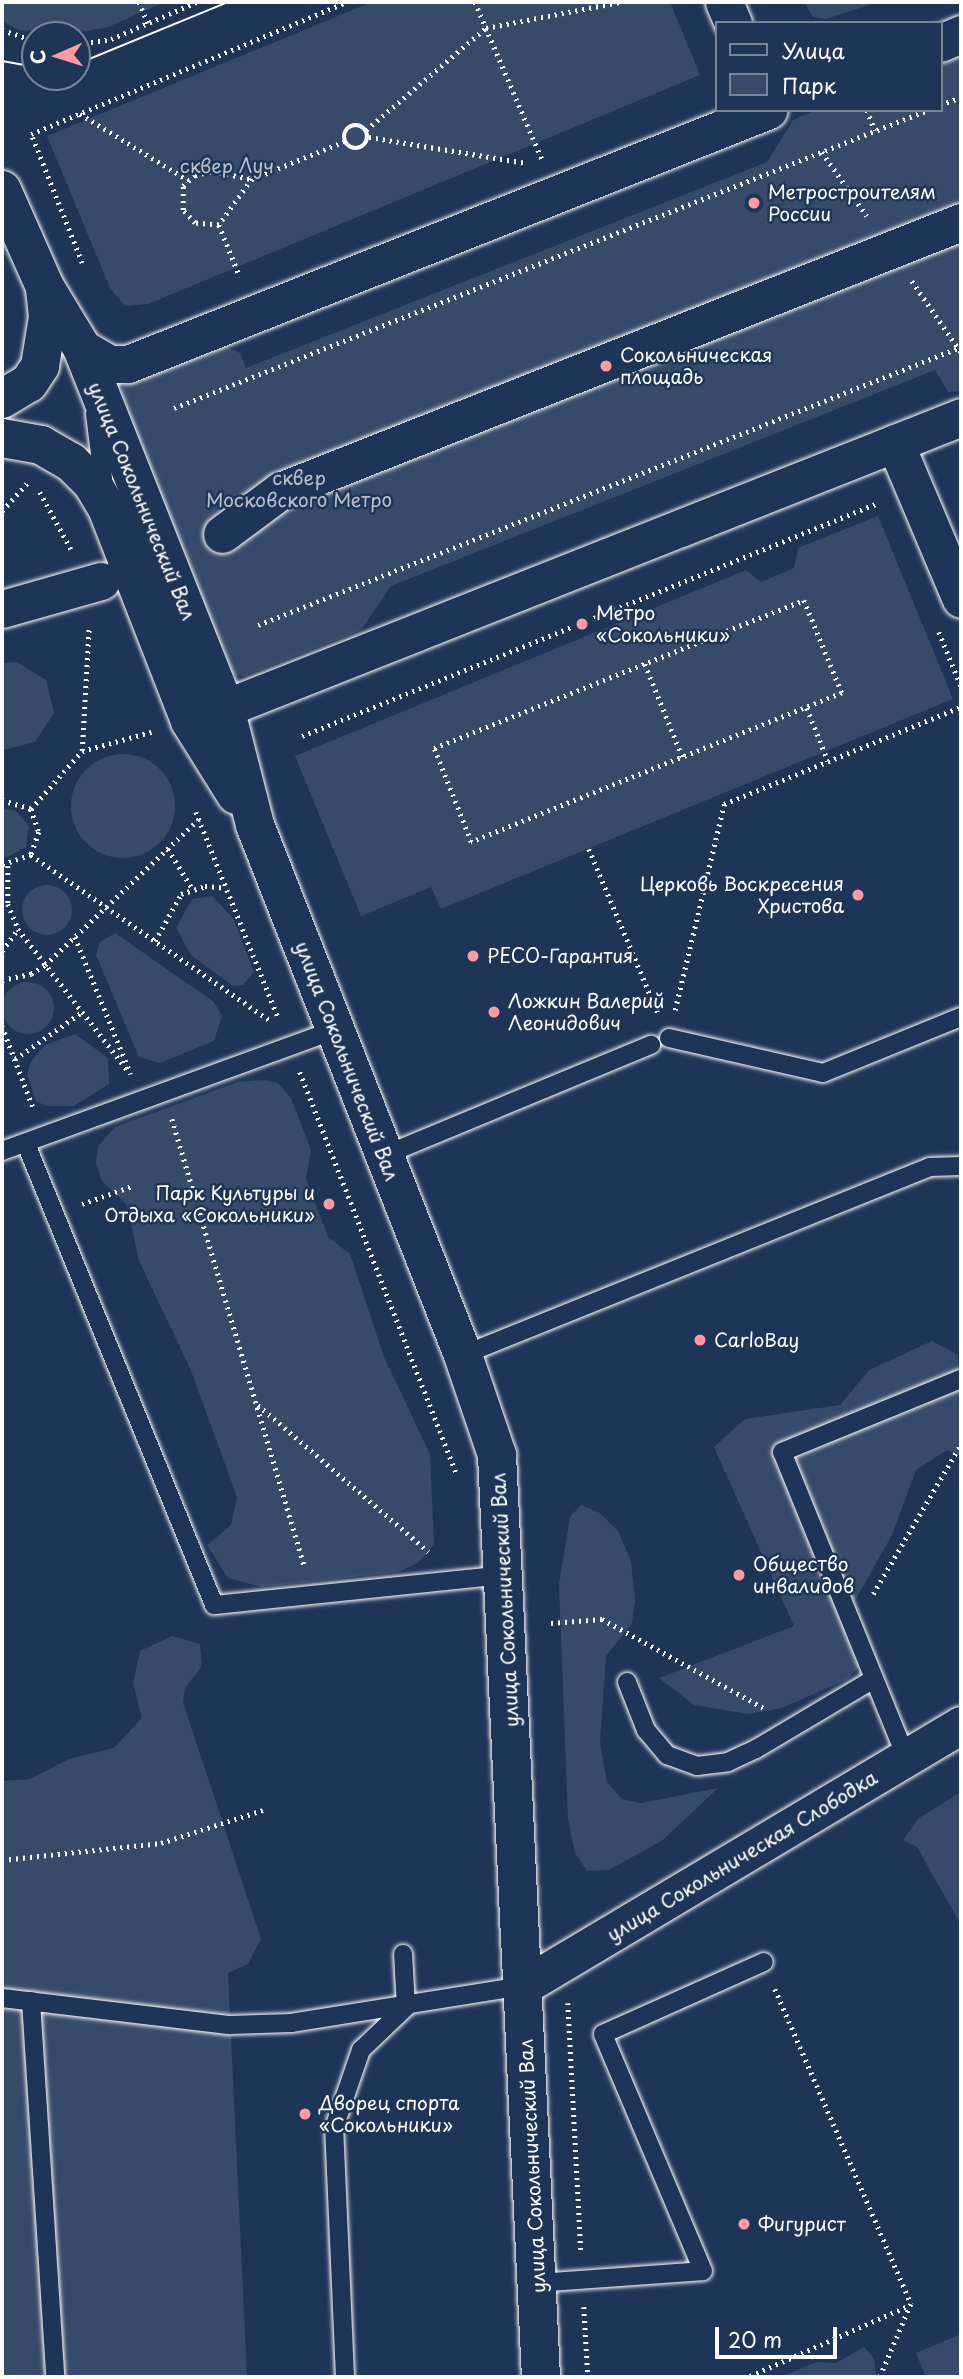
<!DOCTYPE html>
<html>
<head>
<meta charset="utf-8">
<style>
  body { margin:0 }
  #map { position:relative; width:963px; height:2379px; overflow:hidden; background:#1d3557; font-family:"Playpen Sans",sans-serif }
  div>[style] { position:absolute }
  .green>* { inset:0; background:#364b69 }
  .round { border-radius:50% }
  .path>* { height:4.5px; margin-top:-2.25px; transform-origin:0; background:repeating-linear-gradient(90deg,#fff 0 2px,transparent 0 7px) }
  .path>.ring { margin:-2.25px; padding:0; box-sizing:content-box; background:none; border:4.5px solid #fff; border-radius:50% }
  .roads { filter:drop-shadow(0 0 2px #fff) drop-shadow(0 0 2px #fff) }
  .lane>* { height:18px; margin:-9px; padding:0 9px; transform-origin:9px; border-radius:9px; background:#1d3557 }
  .street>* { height:37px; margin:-18.5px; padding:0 18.5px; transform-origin:18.5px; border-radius:18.5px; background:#1d3557 }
  .secondary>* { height:38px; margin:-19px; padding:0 19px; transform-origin:19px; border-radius:19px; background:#1d3557 }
  .tram>* { height:2px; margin:-1px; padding:0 1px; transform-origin:1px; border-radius:1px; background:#fff }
  .dots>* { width:19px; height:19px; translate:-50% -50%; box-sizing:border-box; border:4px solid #1d3557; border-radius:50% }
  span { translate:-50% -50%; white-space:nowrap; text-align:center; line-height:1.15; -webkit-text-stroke:5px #1d3557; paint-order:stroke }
  .park-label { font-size:19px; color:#b9c0ca }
  .poi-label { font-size:19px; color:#fff }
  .left { translate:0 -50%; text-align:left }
  .right { translate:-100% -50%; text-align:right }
  .street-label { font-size:19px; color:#fff }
  .frame { position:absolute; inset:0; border:4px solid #fff; pointer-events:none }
  .legend { position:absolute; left:715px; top:21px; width:228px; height:91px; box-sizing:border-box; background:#1d3557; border:2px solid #77869a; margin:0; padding:9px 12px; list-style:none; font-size:21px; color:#fff }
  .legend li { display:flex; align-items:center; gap:14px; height:35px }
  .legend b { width:35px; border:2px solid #77869a }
  .north { position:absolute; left:21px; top:21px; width:70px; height:70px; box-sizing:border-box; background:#1d3557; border:2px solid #77869a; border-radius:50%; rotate:267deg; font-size:19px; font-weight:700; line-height:28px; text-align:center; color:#fff }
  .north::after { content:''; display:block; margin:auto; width:24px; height:32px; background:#ff9aa2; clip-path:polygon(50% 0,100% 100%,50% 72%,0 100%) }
  .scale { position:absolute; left:715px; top:2327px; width:122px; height:32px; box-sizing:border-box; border:4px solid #fff; border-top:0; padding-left:9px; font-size:21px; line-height:24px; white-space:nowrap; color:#fff; -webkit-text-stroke:5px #1d3557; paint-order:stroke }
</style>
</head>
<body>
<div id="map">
  <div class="green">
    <i style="clip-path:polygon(2px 2px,165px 2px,108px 27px,71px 34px,19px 30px,2px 21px)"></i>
    <i style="clip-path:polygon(372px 2px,670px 2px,700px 75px,148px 304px,125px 306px,110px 288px,47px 136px)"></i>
    <i style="clip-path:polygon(804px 2px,878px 2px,826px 19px,813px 17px)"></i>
    <i style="clip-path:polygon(961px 54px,961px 391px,948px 392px,935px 370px,391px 586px,361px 630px,244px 676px,232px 675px,119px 395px,124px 385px,224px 346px,240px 353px,246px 368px,767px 162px,793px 120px,816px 110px,940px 110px,940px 62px)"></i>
    <i style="clip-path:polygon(878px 516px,953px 699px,441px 909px,431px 887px,361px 916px,295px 756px,746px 570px,761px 582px,794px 568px,798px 548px)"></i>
    <i style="clip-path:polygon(17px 662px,46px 680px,54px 713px,35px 742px,3px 750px,2px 663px)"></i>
    <i class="round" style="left:71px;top:754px;width:104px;height:104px"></i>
    <i style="clip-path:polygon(2px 809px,15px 810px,29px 826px,26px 847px,7px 857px,2px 856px)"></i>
    <i class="round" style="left:22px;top:885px;width:50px;height:50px"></i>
    <i style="clip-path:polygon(212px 896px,233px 918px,254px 972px,243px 985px,233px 986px,191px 955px,176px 928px,192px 899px)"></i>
    <i style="clip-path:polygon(115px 933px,214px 1002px,222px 1016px,214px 1041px,160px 1063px,139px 1057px,96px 955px,100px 942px)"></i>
    <i class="round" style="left:2px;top:982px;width:52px;height:52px"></i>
    <i style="clip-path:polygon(75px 1034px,108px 1058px,109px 1084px,74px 1106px,46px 1106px,36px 1101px,27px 1075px,30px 1063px,45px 1045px)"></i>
    <i style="clip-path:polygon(262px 1080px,278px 1083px,291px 1098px,311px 1150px,306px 1179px,328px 1237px,350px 1254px,384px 1357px,430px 1454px,434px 1544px,418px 1563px,398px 1572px,261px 1587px,228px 1578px,207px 1545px,231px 1525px,237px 1497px,190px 1368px,139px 1261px,127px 1205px,102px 1181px,96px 1163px,98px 1146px,115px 1127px,238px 1082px)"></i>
    <i style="clip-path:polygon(932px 1341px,958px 1355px,961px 1456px,947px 1450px,916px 1470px,892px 1535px,844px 1620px,859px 1666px,848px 1679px,782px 1708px,749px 1714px,694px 1705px,659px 1678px,794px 1626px,714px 1447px,745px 1419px,840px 1405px,869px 1370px)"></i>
    <i style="clip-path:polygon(581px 1505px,600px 1513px,618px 1531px,631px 1561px,635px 1601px,632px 1623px,606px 1656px,600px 1742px,607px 1782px,622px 1799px,641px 1803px,718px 1788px,663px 1840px,609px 1870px,587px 1871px,575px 1853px,568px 1819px,559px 1584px,570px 1517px)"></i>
    <i style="clip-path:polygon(172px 1636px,200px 1644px,202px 1666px,185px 1688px,183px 1702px,261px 1939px,248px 1964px,228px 1973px,247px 2377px,2px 2377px,2px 1781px,30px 1779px,69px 1759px,114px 1748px,142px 1718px,133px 1683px,140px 1651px)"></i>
    <i style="clip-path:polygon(961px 1792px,961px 1925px,917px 1847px,903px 1840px,919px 1818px)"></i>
    <i style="clip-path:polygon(961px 2334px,961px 2377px,926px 2377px,916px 2353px)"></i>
    <i style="clip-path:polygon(864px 2347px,874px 2358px,876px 2377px,781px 2377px,816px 2362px,836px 2363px)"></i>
  </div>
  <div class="path">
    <i style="left:139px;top:2px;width:23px;rotate:67deg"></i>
    <i style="left:475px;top:2px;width:171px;rotate:66.9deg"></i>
    <i style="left:2px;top:30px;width:35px;rotate:18deg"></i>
    <i style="left:77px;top:44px;width:34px;rotate:-8deg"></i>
    <i style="left:111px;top:39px;width:94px;rotate:-23.3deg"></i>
    <i style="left:940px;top:105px;width:22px;rotate:-21deg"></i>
    <i style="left:867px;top:110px;width:22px;rotate:69deg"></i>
    <i style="left:80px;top:114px;width:127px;rotate:31.4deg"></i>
    <i class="ring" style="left:344px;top:125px;width:19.5px;height:19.5px"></i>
    <i style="left:366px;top:130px;width:157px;rotate:-40.4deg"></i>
    <i style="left:486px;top:28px;width:136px;rotate:-11deg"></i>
    <i style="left:369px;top:137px;width:159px;rotate:9.4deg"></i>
    <i style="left:822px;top:152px;width:78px;rotate:54.9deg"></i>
    <i style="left:252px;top:179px;width:57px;rotate:125.7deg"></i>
    <i style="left:219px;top:225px;width:24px;rotate:-175deg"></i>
    <i style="left:195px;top:223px;width:18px;rotate:-133deg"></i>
    <i style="left:183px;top:210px;width:24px;rotate:-90deg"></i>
    <i style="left:183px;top:186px;width:16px;rotate:-43deg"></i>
    <i style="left:195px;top:175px;width:18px;rotate:-13deg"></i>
    <i style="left:213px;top:171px;width:40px;rotate:12deg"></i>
    <i style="left:252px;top:179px;width:100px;rotate:-22.2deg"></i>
    <i style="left:219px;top:225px;width:56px;rotate:68deg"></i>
    <i style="left:82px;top:263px;width:139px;rotate:-111.6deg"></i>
    <i style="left:31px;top:134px;width:342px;rotate:-22.7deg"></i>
    <i style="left:912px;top:281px;width:86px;rotate:55.4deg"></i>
    <i style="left:174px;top:408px;width:811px;rotate:-21.57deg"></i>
    <i style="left:40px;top:492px;width:65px;rotate:61.5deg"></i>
    <i style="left:2px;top:511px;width:38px;rotate:-48deg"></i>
    <i style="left:804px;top:600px;width:100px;rotate:67.8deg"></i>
    <i style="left:842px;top:693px;width:400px;rotate:158.1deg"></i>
    <i style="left:471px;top:842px;width:101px;rotate:-111.5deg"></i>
    <i style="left:434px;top:748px;width:399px;rotate:-21.8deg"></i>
    <i style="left:258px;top:625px;width:756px;rotate:-21.58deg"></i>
    <i style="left:939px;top:632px;width:58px;rotate:67.8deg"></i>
    <i style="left:645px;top:664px;width:101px;rotate:68deg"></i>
    <i style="left:807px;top:708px;width:57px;rotate:68.4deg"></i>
    <i style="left:302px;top:736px;width:621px;rotate:-22.02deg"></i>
    <i style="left:82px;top:751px;width:125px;rotate:-86.8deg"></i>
    <i style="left:2px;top:800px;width:30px;rotate:17deg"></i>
    <i style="left:31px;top:809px;width:24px;rotate:71deg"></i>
    <i style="left:39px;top:832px;width:24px;rotate:109deg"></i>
    <i style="left:31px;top:855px;width:31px;rotate:161deg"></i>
    <i style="left:31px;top:809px;width:77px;rotate:-48.7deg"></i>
    <i style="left:82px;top:751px;width:72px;rotate:-15.4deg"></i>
    <i style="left:196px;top:812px;width:223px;rotate:68.2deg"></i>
    <i style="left:168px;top:849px;width:46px;rotate:58.4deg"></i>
    <i style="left:589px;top:849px;width:178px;rotate:67.2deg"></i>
    <i style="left:31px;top:855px;width:293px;rotate:34.7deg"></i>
    <i style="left:8px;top:866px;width:38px;rotate:90deg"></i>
    <i style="left:8px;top:904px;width:27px;rotate:68deg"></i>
    <i style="left:18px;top:929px;width:180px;rotate:52.2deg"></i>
    <i style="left:75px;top:937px;width:148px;rotate:67.8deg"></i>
    <i style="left:155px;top:941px;width:54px;rotate:-61deg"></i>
    <i style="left:181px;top:894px;width:25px;rotate:-18deg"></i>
    <i style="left:205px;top:886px;width:21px;rotate:5deg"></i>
    <i style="left:2px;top:951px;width:27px;rotate:-54deg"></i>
    <i style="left:2px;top:980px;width:30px;rotate:-12deg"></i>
    <i style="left:31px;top:974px;width:17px;rotate:-33deg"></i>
    <i style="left:45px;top:965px;width:212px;rotate:-43.5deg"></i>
    <i style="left:675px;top:1010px;width:212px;rotate:-76.6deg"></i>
    <i style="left:724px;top:804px;width:256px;rotate:-22.3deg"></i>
    <i style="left:2px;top:1026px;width:90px;rotate:69.1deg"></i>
    <i style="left:15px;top:1059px;width:82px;rotate:-35deg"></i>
    <i style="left:300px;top:1072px;width:429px;rotate:68.7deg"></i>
    <i style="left:172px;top:1119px;width:467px;rotate:73.5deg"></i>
    <i style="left:82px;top:1204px;width:53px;rotate:-19.8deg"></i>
    <i style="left:258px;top:1405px;width:225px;rotate:40.7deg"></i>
    <i style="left:873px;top:1594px;width:174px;rotate:-59.6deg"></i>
    <i style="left:551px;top:1623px;width:51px;rotate:-4.5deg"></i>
    <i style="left:602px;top:1619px;width:185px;rotate:28.8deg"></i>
    <i style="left:2px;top:1860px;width:160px;rotate:-6.1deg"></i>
    <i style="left:161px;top:1843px;width:107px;rotate:-17.9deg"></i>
    <i style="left:775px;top:1989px;width:343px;rotate:66.6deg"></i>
    <i style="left:911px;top:2304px;width:79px;rotate:113deg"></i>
    <i style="left:568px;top:2003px;width:247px;rotate:87deg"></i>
    <i style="left:584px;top:2307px;width:70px;rotate:86.7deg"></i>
    <i style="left:750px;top:2376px;width:175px;rotate:-23.9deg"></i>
  </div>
  <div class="roads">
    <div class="lane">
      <i style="left:95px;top:414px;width:73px;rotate:82.9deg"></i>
      <i style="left:669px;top:1038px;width:158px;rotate:12.8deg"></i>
      <i style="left:823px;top:1073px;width:149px;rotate:-22.1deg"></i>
      <i style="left:26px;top:1144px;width:498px;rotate:67.8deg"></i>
      <i style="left:214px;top:1605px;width:294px;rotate:-5.9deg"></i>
      <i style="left:2px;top:1151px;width:354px;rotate:-20deg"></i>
      <i style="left:385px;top:1155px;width:288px;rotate:-22.5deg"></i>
      <i style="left:463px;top:1355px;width:503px;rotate:-21.93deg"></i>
      <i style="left:930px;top:1167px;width:31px;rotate:-2deg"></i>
      <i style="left:627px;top:1682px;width:52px;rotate:68.4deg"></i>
      <i style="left:646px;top:1730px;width:33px;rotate:50deg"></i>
      <i style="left:667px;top:1755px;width:32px;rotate:20deg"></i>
      <i style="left:697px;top:1766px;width:31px;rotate:-7deg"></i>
      <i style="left:728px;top:1762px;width:31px;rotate:-25deg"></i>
      <i style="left:756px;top:1749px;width:137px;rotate:-30.7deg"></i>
      <i style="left:906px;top:1757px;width:329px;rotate:-112.1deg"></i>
      <i style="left:782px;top:1452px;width:193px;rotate:-22.2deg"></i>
      <i style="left:2px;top:1998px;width:230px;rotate:6.8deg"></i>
      <i style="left:230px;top:2025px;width:61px;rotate:-1.9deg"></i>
      <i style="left:291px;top:2023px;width:235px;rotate:-9.1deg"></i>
      <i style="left:31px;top:2001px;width:377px;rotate:86.3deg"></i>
      <i style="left:537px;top:2283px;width:166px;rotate:-4.1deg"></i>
      <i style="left:703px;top:2271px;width:257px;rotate:-112.9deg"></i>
      <i style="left:603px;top:2034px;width:176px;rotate:-24.1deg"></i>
      <i style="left:345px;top:2377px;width:249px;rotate:-92.5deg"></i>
      <i style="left:334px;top:2128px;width:83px;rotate:-70.9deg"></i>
      <i style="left:361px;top:2050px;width:62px;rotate:-43.7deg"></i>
      <i style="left:406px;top:2007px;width:53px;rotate:-93.2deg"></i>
    </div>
    <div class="street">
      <i style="left:724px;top:2px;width:23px;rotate:67deg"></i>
      <i style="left:940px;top:43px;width:23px;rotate:-23deg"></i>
      <i style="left:82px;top:348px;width:32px;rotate:30deg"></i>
      <i style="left:110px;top:364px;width:18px"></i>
      <i style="left:128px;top:364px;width:689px;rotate:-21.62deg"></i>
      <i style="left:895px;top:443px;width:169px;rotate:67.1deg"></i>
      <i style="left:222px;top:534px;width:72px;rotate:-36.6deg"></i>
      <i style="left:280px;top:491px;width:732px;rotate:-21.55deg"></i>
      <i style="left:2px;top:609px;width:103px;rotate:-15.8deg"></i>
      <i style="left:197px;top:703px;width:28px;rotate:10deg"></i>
      <i style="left:225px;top:708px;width:791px;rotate:-21.57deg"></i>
      <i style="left:523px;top:1986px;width:510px;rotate:-30.79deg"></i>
    </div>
    <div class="secondary">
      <i style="left:2px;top:190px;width:106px;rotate:66.1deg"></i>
      <i style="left:45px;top:287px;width:71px;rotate:58.8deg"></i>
      <i style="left:82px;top:348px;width:387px;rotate:68.3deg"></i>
      <i style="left:225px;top:708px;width:121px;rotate:75.6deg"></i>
      <i style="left:255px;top:825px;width:569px;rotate:68.57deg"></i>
      <i style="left:463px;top:1355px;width:106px;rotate:71.2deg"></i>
      <i style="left:497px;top:1455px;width:923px;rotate:87.27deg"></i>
      <i style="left:2px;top:399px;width:31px;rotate:-31deg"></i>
      <i style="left:29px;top:383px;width:20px;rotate:-57deg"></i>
      <i style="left:40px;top:366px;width:50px;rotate:-80.7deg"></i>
      <i style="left:48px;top:317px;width:28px;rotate:-96deg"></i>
      <i style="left:2px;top:438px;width:40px;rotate:10deg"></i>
      <i style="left:41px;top:445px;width:34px;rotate:30deg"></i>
      <i style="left:71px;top:462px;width:30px;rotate:45deg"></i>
      <i style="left:92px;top:483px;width:29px;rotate:59deg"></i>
      <i style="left:107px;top:508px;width:229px;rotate:68.7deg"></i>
      <i style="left:190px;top:721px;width:87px;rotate:58.1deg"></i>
    </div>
  </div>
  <div class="tram">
    <i style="left:2px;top:61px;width:34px;rotate:10deg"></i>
    <i style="left:77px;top:64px;width:163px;rotate:-22.3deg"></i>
  </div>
  <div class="dots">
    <i style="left:754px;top:203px;background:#ff9aa2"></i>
    <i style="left:606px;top:366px;background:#ff9aa2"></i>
    <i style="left:582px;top:624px;background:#ff9aa2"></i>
    <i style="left:858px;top:895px;background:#ff9aa2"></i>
    <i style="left:473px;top:956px;background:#ff9aa2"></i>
    <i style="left:494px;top:1012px;background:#ff9aa2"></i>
    <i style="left:329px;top:1204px;background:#ff9aa2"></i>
    <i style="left:700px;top:1340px;background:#ff9aa2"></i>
    <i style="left:739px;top:1575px;background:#ff9aa2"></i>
    <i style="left:305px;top:2114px;background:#ff9aa2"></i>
    <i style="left:744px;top:2224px;background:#ff9aa2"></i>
  </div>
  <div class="park-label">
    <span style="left:227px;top:166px">сквер Луч</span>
    <span style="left:299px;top:489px">сквер<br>Московского Метро</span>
  </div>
  <div class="poi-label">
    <span class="left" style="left:768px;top:203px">Метростроителям<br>России</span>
    <span class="left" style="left:620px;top:366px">Сокольническая<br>площадь</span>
    <span class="left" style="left:596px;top:624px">Метро<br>«Сокольники»</span>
    <span class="right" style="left:844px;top:895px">Церковь Воскресения<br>Христова</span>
    <span class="left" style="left:487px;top:956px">РЕСО-Гарантия</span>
    <span class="left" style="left:508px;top:1012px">Ложкин Валерий<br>Леонидович</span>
    <span class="right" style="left:315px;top:1204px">Парк Культуры и<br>Отдыха «Сокольники»</span>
    <span class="left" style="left:714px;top:1340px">CarloBay</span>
    <span class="left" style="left:753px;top:1575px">Общество<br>инвалидов</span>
    <span class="left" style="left:319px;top:2114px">Дворец спорта<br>«Сокольники»</span>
    <span class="left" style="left:758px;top:2224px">Фигурист</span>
  </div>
  <div class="street-label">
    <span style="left:142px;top:501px;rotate:68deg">улица Сокольнический Вал</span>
    <span style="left:347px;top:1061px;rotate:69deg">улица Сокольнический Вал</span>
    <span style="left:505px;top:1600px;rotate:-93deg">улица Сокольнический Вал</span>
    <span style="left:742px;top:1856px;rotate:-31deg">улица Сокольническая Слободка</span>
    <span style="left:532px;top:2166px;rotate:-93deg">улица Сокольнический Вал</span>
  </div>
  <div class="frame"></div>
  <ul class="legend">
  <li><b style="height:9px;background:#1d3557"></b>Улица</li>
  <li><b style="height:19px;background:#364b69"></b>Парк</li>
  </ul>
  <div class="north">С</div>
  <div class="scale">20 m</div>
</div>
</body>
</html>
